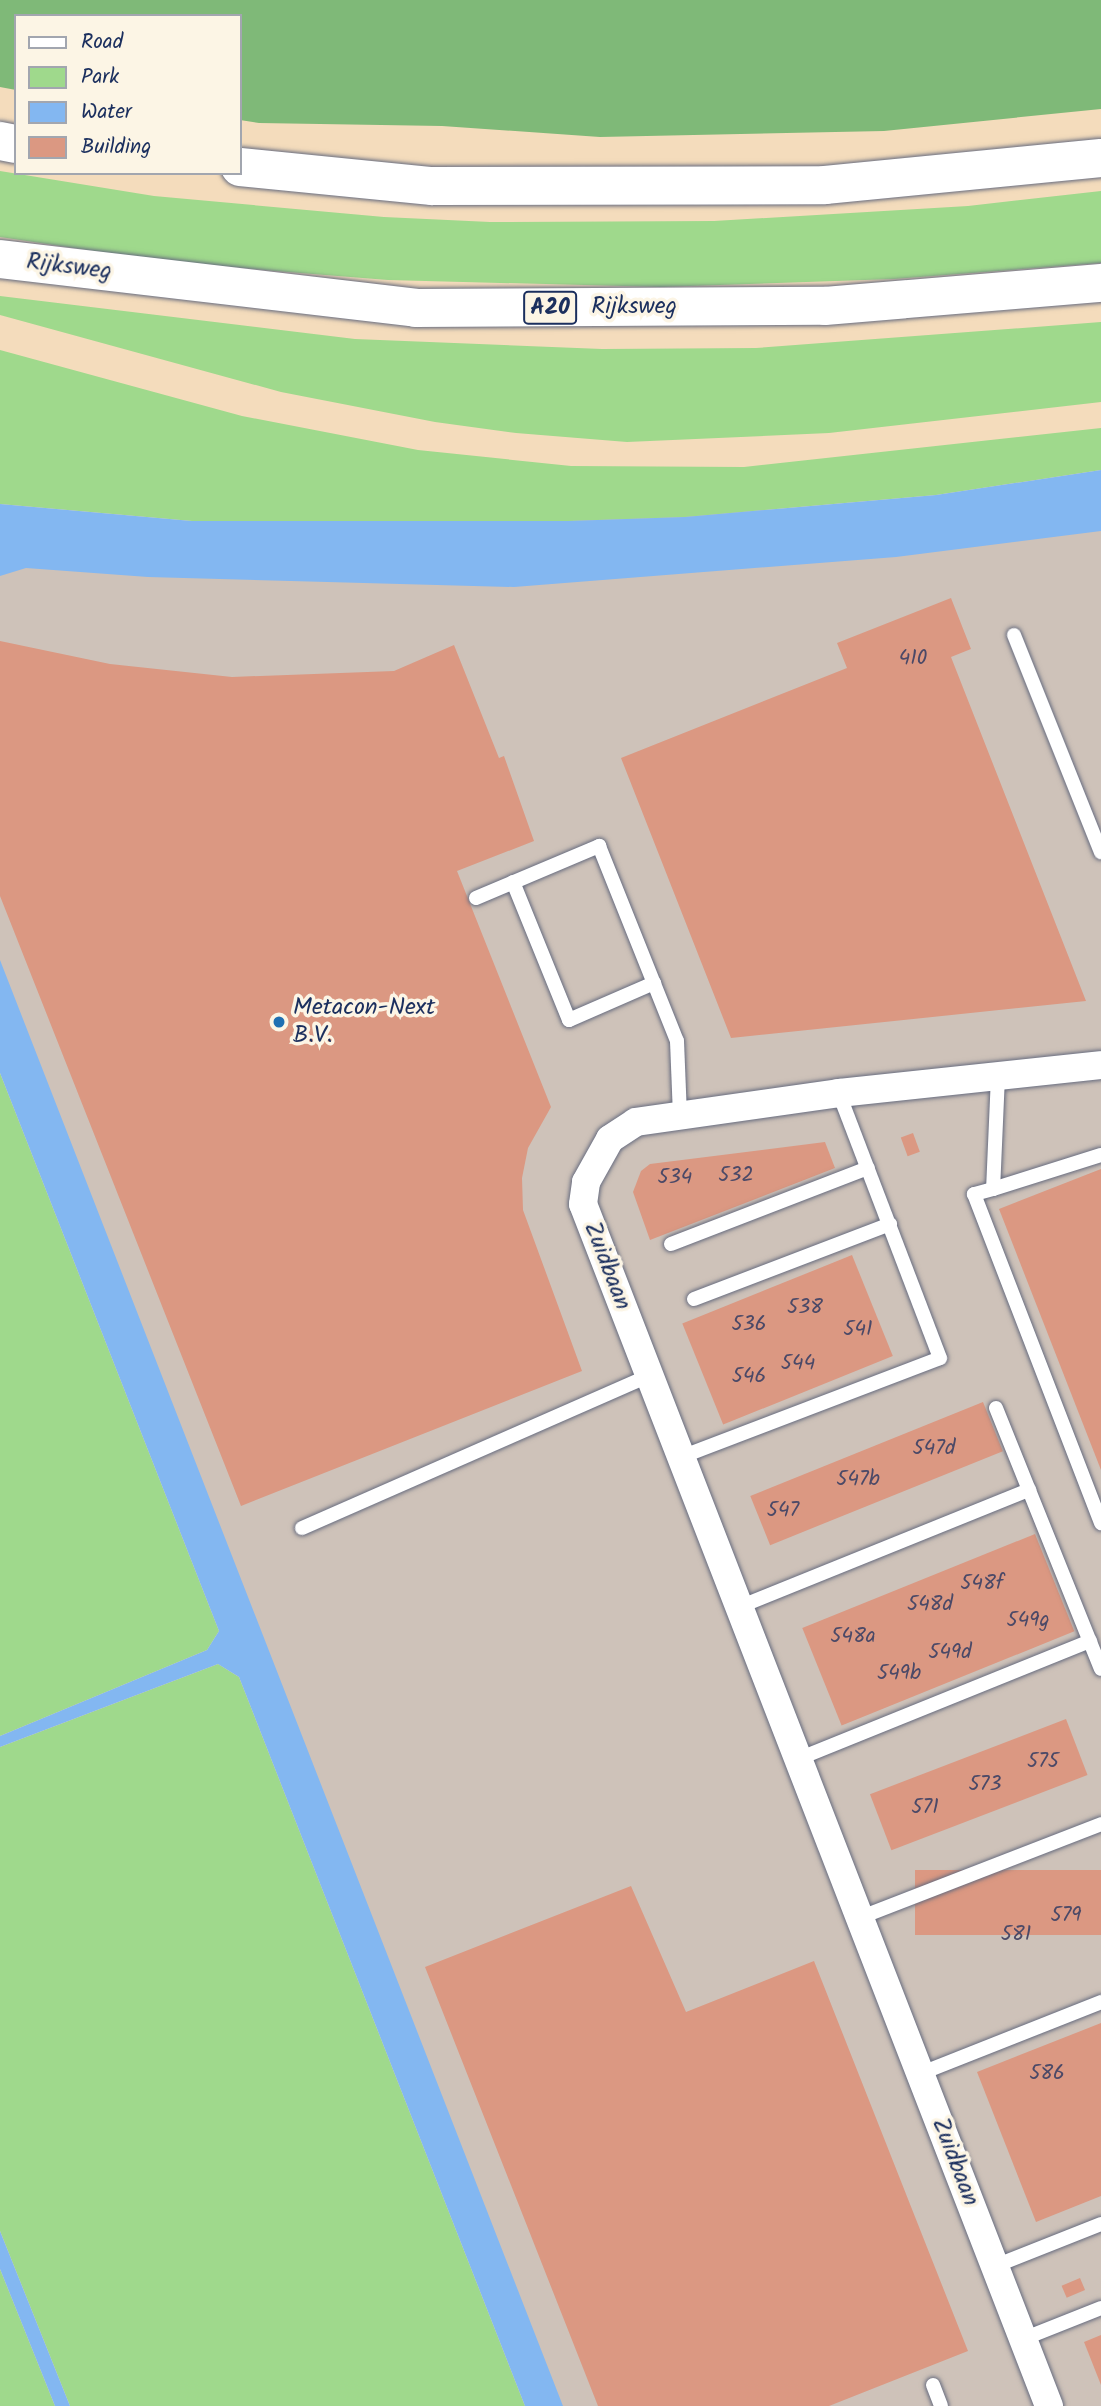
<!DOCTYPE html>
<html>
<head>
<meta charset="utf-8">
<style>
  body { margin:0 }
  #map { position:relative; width:1101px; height:2406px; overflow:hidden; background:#f4dcbc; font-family:Kalam,sans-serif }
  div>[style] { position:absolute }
  .industrial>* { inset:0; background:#cec2b9 }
  .green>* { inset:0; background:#9fd98c }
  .forest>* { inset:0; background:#7fb978 }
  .water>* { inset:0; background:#83b7f1 }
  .building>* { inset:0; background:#db9882; transform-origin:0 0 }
  .roads { filter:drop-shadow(0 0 2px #676c7f) drop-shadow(0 0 2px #676c7f) }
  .service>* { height:14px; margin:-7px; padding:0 7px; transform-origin:7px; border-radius:7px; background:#fff }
  .minor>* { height:28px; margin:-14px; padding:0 14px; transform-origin:14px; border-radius:14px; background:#fff }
  .motorway>* { height:38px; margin:-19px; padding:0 19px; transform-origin:19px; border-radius:19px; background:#fff }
  .dots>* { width:19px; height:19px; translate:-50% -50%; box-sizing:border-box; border:4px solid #fcf5e5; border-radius:50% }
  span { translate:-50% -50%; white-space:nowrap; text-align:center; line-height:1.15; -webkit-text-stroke:7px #fcf5e5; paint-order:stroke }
  .number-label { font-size:21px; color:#4b4967 }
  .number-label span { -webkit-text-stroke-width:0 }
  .shield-label span { padding:2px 5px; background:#fcf5e5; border:2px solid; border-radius:5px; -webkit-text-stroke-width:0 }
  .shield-label { font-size:23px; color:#1b2f5e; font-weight:700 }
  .street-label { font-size:24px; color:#1b2f5e }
  .poi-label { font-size:24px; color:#1b2f5e }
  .left { translate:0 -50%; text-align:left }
  .legend { position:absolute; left:14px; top:14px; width:228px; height:161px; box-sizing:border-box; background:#fcf5e5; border:2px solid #a2a6af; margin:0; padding:9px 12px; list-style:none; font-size:21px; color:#1b2f5e }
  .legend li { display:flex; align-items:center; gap:14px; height:35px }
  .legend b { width:35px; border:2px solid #a2a6af }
</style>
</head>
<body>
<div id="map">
  <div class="industrial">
    <i style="clip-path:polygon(1101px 498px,1101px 2406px,543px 2406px,0 1011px,0 537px)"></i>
  </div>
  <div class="green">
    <i style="clip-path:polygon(0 171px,154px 196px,384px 217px,490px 222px,714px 221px,968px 206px,1101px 191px,1101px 263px,894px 279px,661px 287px,388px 280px,275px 271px,154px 260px,0 237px)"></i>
    <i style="clip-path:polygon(0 296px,355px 339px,602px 349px,756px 348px,1101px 322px,1101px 402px,829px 433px,627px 442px,516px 433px,435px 422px,281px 392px,0 315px)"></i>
    <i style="clip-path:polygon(0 350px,242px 416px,418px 450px,571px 466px,744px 467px,1101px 428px,1101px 470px,936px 495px,685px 517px,568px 521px,192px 521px,0 504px)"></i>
    <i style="clip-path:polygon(0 1073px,219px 1631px,207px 1650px,0 1736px)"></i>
    <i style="clip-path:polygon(218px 1664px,239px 1677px,525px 2406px,70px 2406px,0 2231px,0 1747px)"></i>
    <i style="clip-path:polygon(0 2269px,55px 2406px,0 2406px)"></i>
  </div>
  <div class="forest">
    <i style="clip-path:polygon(0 0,1101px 0,1101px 109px,884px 131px,600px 137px,442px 126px,259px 123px,240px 120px,240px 16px,16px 16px,16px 90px,0 87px)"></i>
  </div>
  <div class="water">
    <i style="clip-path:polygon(1101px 470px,1101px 531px,896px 557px,514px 587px,148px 577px,26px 568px,0 576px,0 504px,192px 521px,568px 521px,685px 517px,936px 495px)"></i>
    <i style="clip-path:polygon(0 960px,563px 2406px,525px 2406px,239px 1677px,218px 1664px,0 1747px,0 1736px,207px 1650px,219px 1631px,0 1073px)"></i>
    <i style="clip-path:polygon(0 2231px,70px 2406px,55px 2406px,0 2269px)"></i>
  </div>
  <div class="building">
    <i style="clip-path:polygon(951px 598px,971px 649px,951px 657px,1086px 1001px,731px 1038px,621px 758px,847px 668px,837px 643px)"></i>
    <i style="clip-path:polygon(0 641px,110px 664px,232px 677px,394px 671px,454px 645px,499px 758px,504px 756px,534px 841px,457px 871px,551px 1107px,528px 1148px,522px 1178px,523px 1210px,582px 1371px,241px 1506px,0 896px)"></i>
    <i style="left:913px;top:1133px;width:20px;height:13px;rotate:70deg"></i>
    <i style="clip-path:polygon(825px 1142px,835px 1168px,650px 1240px,633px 1192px,641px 1171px,650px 1164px)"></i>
    <i style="clip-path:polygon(1101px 1169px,1101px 1470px,999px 1209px)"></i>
    <i style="left:852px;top:1255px;width:109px;height:183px;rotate:68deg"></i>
    <i style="left:983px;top:1402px;width:53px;height:251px;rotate:68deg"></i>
    <i style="left:1035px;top:1534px;width:105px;height:251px;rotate:68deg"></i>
    <i style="left:1066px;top:1719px;width:60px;height:210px;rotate:69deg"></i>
    <i style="left:1101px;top:1870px;width:65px;height:186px;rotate:90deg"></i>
    <i style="clip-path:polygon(631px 1886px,686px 2012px,814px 1961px,968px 2351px,829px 2406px,598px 2406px,425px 1967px)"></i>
    <i style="clip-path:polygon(1101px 2023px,1101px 2196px,1036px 2222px,977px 2072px)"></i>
    <i style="left:1080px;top:2278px;width:13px;height:20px;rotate:67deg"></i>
    <i style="clip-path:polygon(1101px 2335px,1101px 2385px,1084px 2342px)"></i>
  </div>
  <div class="roads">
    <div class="service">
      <i style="left:1014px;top:635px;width:234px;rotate:68.2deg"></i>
      <i style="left:513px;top:882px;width:149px;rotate:67.9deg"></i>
      <i style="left:569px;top:1020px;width:93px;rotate:-23.5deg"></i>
      <i style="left:476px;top:898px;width:134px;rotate:-22.9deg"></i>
      <i style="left:599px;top:846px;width:210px;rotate:68.2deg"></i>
      <i style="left:677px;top:1041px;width:75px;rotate:87.7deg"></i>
      <i style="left:998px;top:1076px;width:113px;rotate:92.5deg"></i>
      <i style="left:993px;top:1189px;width:113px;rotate:-17.5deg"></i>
      <i style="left:993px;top:1189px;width:20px;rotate:165deg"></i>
      <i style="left:974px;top:1194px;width:353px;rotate:68.9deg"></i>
      <i style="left:671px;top:1244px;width:211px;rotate:-21.1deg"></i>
      <i style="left:694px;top:1299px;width:210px;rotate:-20.9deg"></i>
      <i style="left:996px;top:1408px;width:281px;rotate:68.1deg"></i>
      <i style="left:681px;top:1457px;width:277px;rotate:-20.9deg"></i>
      <i style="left:940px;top:1358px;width:284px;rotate:-110.9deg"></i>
      <i style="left:302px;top:1528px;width:379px;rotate:-23.7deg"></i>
      <i style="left:739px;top:1607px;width:313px;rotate:-22deg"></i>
      <i style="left:798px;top:1759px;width:315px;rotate:-22deg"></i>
      <i style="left:859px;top:1918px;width:260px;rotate:-21.2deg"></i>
      <i style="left:922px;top:2073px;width:193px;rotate:-21.6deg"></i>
      <i style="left:995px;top:2266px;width:114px;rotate:-21.6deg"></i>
      <i style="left:1023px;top:2339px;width:84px;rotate:-21.7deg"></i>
      <i style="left:933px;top:2385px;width:22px;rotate:69deg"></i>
    </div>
    <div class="minor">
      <i style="left:1049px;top:2406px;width:1289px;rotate:-111.19deg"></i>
      <i style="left:583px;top:1204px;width:22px;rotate:-82deg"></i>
      <i style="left:586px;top:1182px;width:49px;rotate:-60.8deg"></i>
      <i style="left:610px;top:1139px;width:31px;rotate:-33deg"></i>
      <i style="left:636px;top:1122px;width:205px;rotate:-8.1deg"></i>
      <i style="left:839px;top:1093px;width:263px;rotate:-6.1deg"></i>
    </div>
    <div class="motorway">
      <i style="left:0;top:141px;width:16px;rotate:11deg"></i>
      <i style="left:240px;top:167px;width:193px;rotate:5.7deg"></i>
      <i style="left:432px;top:186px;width:393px;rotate:-0.1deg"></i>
      <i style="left:825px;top:185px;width:277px;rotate:-5.6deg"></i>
      <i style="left:0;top:259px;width:418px;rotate:6.7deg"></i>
      <i style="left:415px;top:308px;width:410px;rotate:-0.3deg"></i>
      <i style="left:825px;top:306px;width:277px;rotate:-4.8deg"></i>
    </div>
  </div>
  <div class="dots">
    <i style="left:279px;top:1022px;background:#1f6fb2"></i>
  </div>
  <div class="number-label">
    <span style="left:913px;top:659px">410</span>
    <span style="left:736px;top:1176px">532</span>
    <span style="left:675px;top:1178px">534</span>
    <span style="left:805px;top:1308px">538</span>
    <span style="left:749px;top:1325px">536</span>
    <span style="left:858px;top:1330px">541</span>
    <span style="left:798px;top:1364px">544</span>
    <span style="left:749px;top:1377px">546</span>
    <span style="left:934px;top:1449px">547d</span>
    <span style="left:858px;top:1480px">547b</span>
    <span style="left:783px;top:1511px">547</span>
    <span style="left:982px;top:1584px">548f</span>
    <span style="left:930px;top:1605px">548d</span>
    <span style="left:1028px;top:1621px">549g</span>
    <span style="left:853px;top:1637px">548a</span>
    <span style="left:950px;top:1653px">549d</span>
    <span style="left:899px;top:1674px">549b</span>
    <span style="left:1043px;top:1762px">575</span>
    <span style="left:985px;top:1785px">573</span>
    <span style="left:925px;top:1808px">571</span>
    <span style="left:1066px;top:1916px">579</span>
    <span style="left:1016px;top:1935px">581</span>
    <span style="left:1047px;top:2074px">586</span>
  </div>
  <div class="shield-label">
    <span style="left:550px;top:308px">A20</span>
  </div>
  <div class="street-label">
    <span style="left:69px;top:267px;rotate:7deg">Rijksweg</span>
    <span style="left:634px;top:307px">Rijksweg</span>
    <span style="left:607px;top:1266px;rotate:69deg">Zuidbaan</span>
    <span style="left:955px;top:2162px;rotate:69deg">Zuidbaan</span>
  </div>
  <div class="poi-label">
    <span class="left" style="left:293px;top:1022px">Metacon-Next<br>B.V.</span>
  </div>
  <ul class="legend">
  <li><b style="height:9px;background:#fff"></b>Road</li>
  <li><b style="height:19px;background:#9fd98c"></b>Park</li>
  <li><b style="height:19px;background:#83b7f1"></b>Water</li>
  <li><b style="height:19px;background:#db9882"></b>Building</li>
  </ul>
</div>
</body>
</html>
